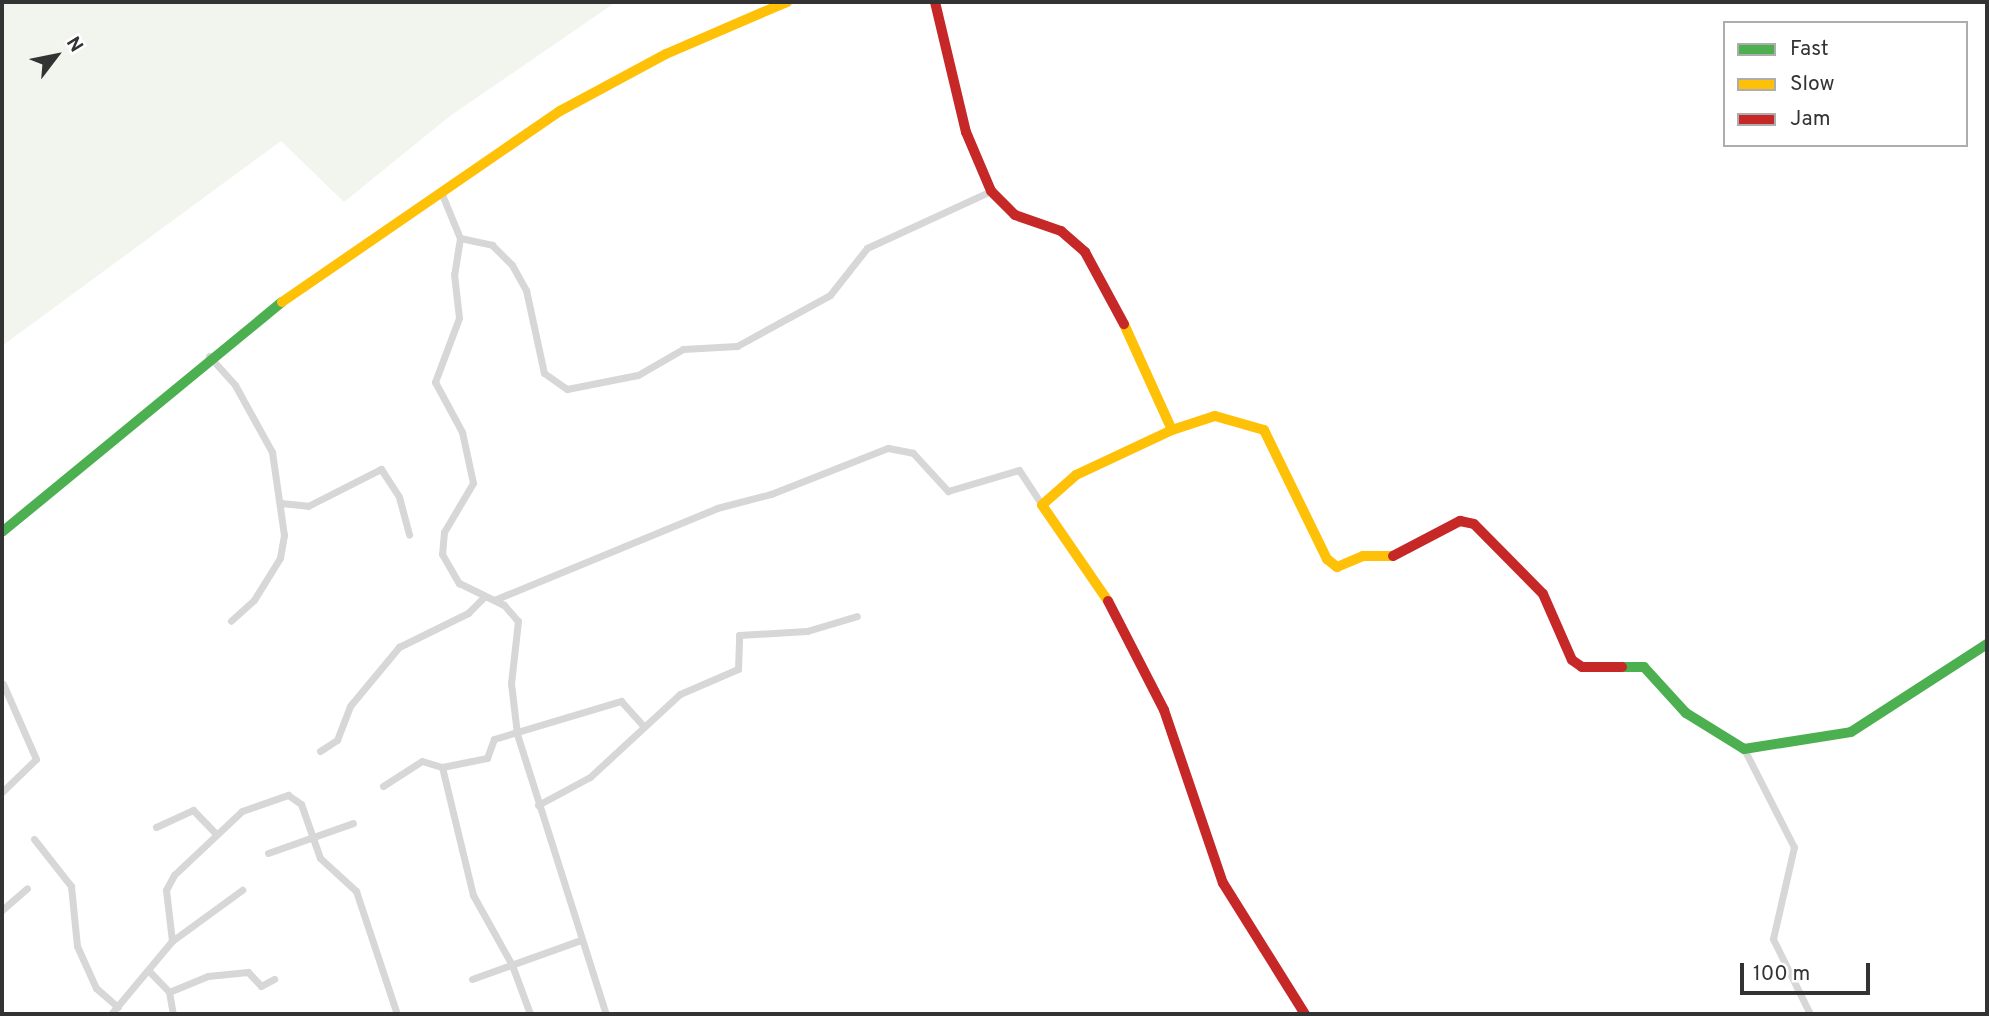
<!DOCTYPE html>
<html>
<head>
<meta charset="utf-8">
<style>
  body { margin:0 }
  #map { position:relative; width:1989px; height:1016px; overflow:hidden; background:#fff; font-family:Overpass,sans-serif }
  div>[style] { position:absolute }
  .green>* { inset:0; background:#f1f5ed }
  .street>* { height:7px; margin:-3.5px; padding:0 3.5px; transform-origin:3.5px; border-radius:3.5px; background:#d7d7d7 }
  .fast>* { height:10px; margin:-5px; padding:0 5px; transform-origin:5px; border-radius:5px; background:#4caf50 }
  .slow>* { height:10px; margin:-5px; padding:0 5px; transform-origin:5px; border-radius:5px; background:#ffc107 }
  .jam>* { height:10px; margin:-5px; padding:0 5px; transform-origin:5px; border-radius:5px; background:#c62828 }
  span { translate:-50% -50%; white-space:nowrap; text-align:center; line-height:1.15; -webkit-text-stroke:7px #fff; paint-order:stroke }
  .frame { position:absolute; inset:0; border:4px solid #333; pointer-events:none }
  .legend { position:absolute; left:1723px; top:21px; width:245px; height:126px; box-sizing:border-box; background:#fff; border:2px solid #adadad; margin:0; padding:9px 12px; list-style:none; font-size:21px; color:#333 }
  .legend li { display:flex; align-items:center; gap:14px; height:35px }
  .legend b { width:35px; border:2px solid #adadad }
  .north { position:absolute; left:21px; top:21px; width:70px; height:70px; -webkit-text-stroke:5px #fff; paint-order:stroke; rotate:58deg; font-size:19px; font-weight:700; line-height:28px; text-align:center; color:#333 }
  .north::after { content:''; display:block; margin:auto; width:24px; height:32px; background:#333; clip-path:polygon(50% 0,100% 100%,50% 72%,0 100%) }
  .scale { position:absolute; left:1740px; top:963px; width:130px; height:32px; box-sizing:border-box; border:4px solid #333; border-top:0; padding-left:9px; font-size:21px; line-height:24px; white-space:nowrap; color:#333; -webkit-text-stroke:5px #fff; paint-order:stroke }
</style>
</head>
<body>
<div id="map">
  <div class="green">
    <i style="clip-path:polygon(2px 2px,616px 2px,450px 116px,344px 202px,281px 141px,2px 346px)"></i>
  </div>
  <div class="street">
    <i style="left:441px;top:192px;width:50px;rotate:67.6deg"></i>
    <i style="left:460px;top:238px;width:36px;rotate:99deg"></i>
    <i style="left:454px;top:274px;width:44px;rotate:83.5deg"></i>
    <i style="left:459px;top:318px;width:68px;rotate:110.6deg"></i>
    <i style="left:435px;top:382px;width:57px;rotate:61.6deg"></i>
    <i style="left:462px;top:432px;width:52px;rotate:77.8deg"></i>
    <i style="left:473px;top:483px;width:57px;rotate:120.6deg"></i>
    <i style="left:444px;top:532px;width:22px;rotate:95deg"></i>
    <i style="left:442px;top:554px;width:34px;rotate:60deg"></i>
    <i style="left:459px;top:583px;width:50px;rotate:26.1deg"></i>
    <i style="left:504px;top:605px;width:21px;rotate:49deg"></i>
    <i style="left:518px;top:621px;width:62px;rotate:96.4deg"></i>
    <i style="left:511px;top:683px;width:51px;rotate:83.3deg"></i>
    <i style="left:517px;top:734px;width:294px;rotate:72.4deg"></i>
    <i style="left:460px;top:238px;width:33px;rotate:12deg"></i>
    <i style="left:492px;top:245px;width:28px;rotate:45deg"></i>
    <i style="left:512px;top:265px;width:29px;rotate:61deg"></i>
    <i style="left:526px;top:290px;width:85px;rotate:77.8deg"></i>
    <i style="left:544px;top:373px;width:28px;rotate:35deg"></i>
    <i style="left:567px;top:389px;width:72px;rotate:-11.2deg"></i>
    <i style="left:638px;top:375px;width:52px;rotate:-30deg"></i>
    <i style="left:683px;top:349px;width:54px;rotate:-3.2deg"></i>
    <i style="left:737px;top:346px;width:106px;rotate:-28.7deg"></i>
    <i style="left:830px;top:295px;width:60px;rotate:-51.8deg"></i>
    <i style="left:867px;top:248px;width:136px;rotate:-24.7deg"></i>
    <i style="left:209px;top:356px;width:39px;rotate:48deg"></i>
    <i style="left:235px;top:385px;width:77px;rotate:61.1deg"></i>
    <i style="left:272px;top:452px;width:84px;rotate:81.8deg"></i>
    <i style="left:284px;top:535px;width:23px;rotate:100deg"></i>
    <i style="left:280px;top:558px;width:49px;rotate:121.8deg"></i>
    <i style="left:254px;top:600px;width:31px;rotate:138deg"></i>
    <i style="left:281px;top:503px;width:27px;rotate:6deg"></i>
    <i style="left:308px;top:506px;width:82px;rotate:-26.9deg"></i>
    <i style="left:381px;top:469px;width:33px;rotate:57deg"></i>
    <i style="left:399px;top:497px;width:39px;rotate:75deg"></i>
    <i style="left:494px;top:600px;width:241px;rotate:-22.4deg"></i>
    <i style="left:717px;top:508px;width:56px;rotate:-14.5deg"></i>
    <i style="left:771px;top:494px;width:126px;rotate:-21.5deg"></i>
    <i style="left:888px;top:448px;width:25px;rotate:11deg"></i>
    <i style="left:913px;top:453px;width:52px;rotate:47.4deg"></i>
    <i style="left:948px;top:491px;width:74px;rotate:-16.5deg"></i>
    <i style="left:1019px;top:470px;width:42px;rotate:56.7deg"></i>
    <i style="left:1744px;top:749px;width:110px;rotate:63deg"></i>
    <i style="left:1794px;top:847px;width:94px;rotate:102.9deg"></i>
    <i style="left:1773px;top:939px;width:84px;rotate:63.7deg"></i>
    <i style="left:320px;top:751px;width:20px;rotate:-33deg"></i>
    <i style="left:337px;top:740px;width:36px;rotate:-69deg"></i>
    <i style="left:350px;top:706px;width:77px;rotate:-50.3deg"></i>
    <i style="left:399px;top:647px;width:77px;rotate:-26.2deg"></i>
    <i style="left:468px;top:613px;width:23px;rotate:-45deg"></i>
    <i style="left:442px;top:767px;width:46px;rotate:-11.3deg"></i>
    <i style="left:487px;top:758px;width:20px;rotate:-70deg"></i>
    <i style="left:494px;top:739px;width:133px;rotate:-16.7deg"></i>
    <i style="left:621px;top:701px;width:31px;rotate:48deg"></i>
    <i style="left:383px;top:786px;width:46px;rotate:-32.7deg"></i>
    <i style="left:422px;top:761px;width:21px;rotate:17deg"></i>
    <i style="left:442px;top:767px;width:132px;rotate:76.4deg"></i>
    <i style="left:473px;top:895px;width:80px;rotate:60.9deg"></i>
    <i style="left:512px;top:965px;width:52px;rotate:69.8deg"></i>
    <i style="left:2px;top:792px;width:47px;rotate:-44.1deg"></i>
    <i style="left:36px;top:759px;width:82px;rotate:-113.7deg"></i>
    <i style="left:538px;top:805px;width:59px;rotate:-28.3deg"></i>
    <i style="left:590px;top:777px;width:122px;rotate:-42.7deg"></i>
    <i style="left:680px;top:694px;width:63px;rotate:-23.3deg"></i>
    <i style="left:738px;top:669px;width:34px;rotate:-88deg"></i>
    <i style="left:739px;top:635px;width:68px;rotate:-3.4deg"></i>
    <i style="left:807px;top:631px;width:52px;rotate:-16.7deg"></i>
    <i style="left:156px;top:827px;width:41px;rotate:-24.7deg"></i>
    <i style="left:193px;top:810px;width:32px;rotate:46deg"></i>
    <i style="left:34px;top:839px;width:60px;rotate:51.8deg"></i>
    <i style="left:71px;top:886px;width:60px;rotate:84.3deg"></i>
    <i style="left:77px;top:946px;width:46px;rotate:65.7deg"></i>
    <i style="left:96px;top:988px;width:29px;rotate:41deg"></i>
    <i style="left:268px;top:853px;width:90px;rotate:-19.4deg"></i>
    <i style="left:2px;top:910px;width:33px;rotate:-41deg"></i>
    <i style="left:172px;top:941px;width:87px;rotate:-36.1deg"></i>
    <i style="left:149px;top:971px;width:29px;rotate:46deg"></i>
    <i style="left:169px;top:992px;width:22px;rotate:80deg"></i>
    <i style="left:472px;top:979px;width:116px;rotate:-19.7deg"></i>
    <i style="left:169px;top:992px;width:42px;rotate:-22.3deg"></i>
    <i style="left:208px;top:976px;width:40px;rotate:-5.7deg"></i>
    <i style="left:248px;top:972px;width:19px;rotate:47deg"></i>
    <i style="left:261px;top:986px;width:15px;rotate:-28deg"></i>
    <i style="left:111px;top:1014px;width:95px;rotate:-50.1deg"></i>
    <i style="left:172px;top:941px;width:51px;rotate:-96.7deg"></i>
    <i style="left:166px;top:890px;width:17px;rotate:-62deg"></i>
    <i style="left:174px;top:875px;width:93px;rotate:-43.3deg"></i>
    <i style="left:242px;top:811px;width:49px;rotate:-19.2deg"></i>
    <i style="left:288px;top:795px;width:16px;rotate:35deg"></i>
    <i style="left:301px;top:804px;width:57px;rotate:70.6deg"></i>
    <i style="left:320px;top:858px;width:49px;rotate:42.5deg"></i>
    <i style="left:356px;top:891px;width:130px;rotate:71.6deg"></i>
  </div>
  <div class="fast">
    <i style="left:2px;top:532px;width:362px;rotate:-39.4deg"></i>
    <i style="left:1622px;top:667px;width:22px"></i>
    <i style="left:1644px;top:667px;width:62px;rotate:47.6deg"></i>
    <i style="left:1686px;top:713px;width:68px;rotate:31.8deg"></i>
    <i style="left:1744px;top:749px;width:108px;rotate:-9deg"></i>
    <i style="left:1851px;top:732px;width:162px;rotate:-32.9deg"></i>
  </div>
  <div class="slow">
    <i style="left:282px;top:302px;width:337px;rotate:-34.5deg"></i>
    <i style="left:560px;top:111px;width:120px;rotate:-28.3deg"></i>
    <i style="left:666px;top:54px;width:132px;rotate:-23.3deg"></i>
    <i style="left:1172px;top:430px;width:45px;rotate:-18deg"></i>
    <i style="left:1215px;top:416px;width:51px;rotate:15.9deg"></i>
    <i style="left:1264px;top:430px;width:144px;rotate:64deg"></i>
    <i style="left:1327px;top:559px;width:13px;rotate:39deg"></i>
    <i style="left:1337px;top:567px;width:28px;rotate:-23deg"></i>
    <i style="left:1363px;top:556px;width:30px"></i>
    <i style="left:1108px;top:601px;width:116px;rotate:-124.5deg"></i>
    <i style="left:1042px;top:505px;width:45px;rotate:-41.4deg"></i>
    <i style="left:1076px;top:475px;width:106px;rotate:-25.1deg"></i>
    <i style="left:1172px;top:430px;width:116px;rotate:-114.4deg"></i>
  </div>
  <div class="jam">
    <i style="left:935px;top:2px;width:134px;rotate:76.6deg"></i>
    <i style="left:966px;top:132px;width:64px;rotate:67deg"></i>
    <i style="left:991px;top:191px;width:34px;rotate:45deg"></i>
    <i style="left:1015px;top:215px;width:49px;rotate:19.2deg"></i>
    <i style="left:1061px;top:231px;width:32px;rotate:41deg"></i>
    <i style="left:1085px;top:252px;width:82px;rotate:61.6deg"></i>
    <i style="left:1393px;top:556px;width:76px;rotate:-27.6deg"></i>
    <i style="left:1460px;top:521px;width:14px;rotate:12deg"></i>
    <i style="left:1474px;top:524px;width:98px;rotate:45.4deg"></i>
    <i style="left:1543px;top:594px;width:72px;rotate:66.3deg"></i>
    <i style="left:1572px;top:660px;width:12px;rotate:35deg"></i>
    <i style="left:1582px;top:667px;width:40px"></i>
    <i style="left:1108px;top:601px;width:123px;rotate:62.8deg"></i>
    <i style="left:1164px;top:710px;width:183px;rotate:71.2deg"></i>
    <i style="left:1223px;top:883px;width:155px;rotate:58deg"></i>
  </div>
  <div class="frame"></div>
  <ul class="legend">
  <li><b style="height:9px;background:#4caf50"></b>Fast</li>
  <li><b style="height:9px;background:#ffc107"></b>Slow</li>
  <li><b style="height:9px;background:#c62828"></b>Jam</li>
  </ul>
  <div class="north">N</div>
  <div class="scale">100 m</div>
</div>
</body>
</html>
